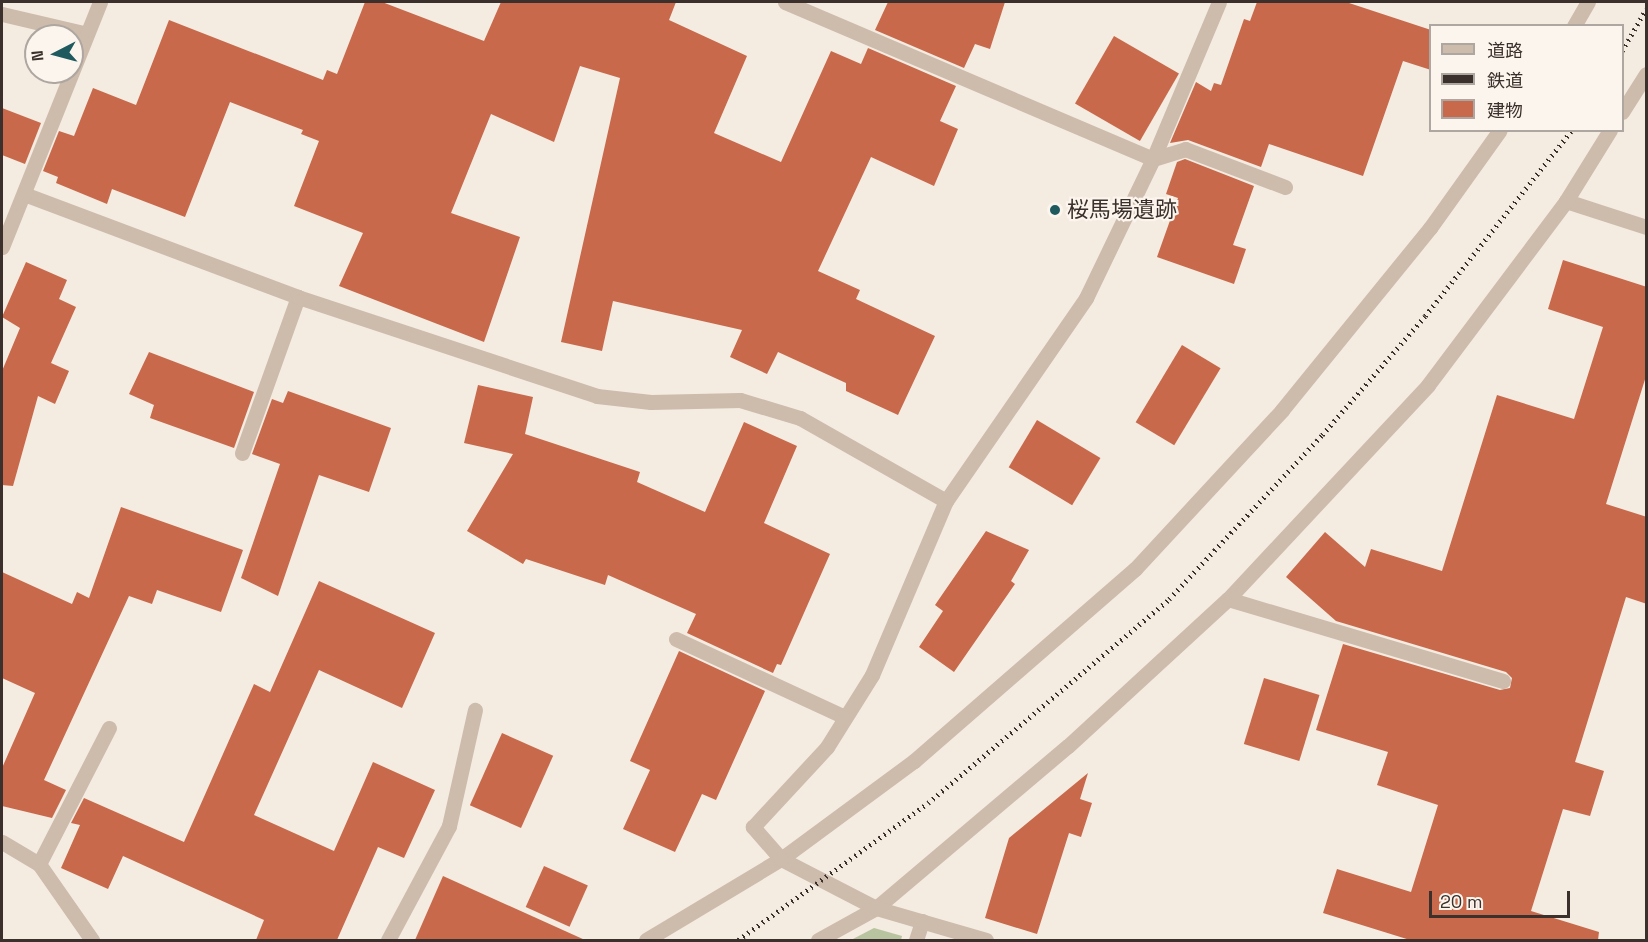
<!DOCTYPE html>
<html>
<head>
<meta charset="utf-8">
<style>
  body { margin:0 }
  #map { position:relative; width:1648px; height:942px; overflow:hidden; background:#f4ebe1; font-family:"Space Grotesk","Noto Sans JP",sans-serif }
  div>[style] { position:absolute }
  .green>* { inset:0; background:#b8c4a0 }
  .building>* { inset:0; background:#c8694b; transform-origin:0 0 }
  .lane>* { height:15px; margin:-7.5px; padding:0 7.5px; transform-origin:7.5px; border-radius:7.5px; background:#cdbbac }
  .street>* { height:15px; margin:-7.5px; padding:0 7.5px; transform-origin:7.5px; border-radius:7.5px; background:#cdbbac }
  .rail>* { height:4.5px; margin-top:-2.25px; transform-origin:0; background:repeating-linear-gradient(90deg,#3b302b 0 1.5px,transparent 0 6px) }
  .dots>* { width:16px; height:16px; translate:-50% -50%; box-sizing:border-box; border:3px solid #fbf5ee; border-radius:50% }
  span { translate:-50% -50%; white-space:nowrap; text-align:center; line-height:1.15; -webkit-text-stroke:4.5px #fbf5ee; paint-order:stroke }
  .poi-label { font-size:22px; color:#3b302b }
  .left { translate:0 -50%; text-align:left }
  .frame { position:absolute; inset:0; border:3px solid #3b302b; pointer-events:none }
  .legend { position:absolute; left:1429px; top:24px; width:195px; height:108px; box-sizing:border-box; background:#fbf5ee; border:2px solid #aea6a0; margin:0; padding:8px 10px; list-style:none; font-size:18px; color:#3b302b }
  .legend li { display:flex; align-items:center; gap:12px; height:30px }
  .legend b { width:30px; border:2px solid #aea6a0 }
  .north { position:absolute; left:24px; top:24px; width:60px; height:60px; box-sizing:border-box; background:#fbf5ee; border:2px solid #aea6a0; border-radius:50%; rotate:264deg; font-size:16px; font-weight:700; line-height:24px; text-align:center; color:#3b302b }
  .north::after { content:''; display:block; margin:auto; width:21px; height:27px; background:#1f5a5e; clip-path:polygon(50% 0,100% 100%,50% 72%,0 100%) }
  .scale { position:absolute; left:1429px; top:891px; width:141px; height:27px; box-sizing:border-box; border:3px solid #3b302b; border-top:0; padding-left:8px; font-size:18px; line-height:21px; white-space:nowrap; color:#3b302b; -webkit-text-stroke:4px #fbf5ee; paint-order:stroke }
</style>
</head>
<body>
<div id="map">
  <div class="green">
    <i style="clip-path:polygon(874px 928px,902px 936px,901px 940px,851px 940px)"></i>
  </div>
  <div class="building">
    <i style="clip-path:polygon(365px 2px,382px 2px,484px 41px,501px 2px,676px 2px,669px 20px,747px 56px,714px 133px,781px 162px,831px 51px,861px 64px,868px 48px,956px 86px,940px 121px,958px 129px,934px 186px,871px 157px,818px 271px,860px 290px,856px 299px,935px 336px,898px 415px,846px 391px,846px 383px,778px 352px,767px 374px,730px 357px,742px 330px,613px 301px,602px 351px,561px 342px,620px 78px,580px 66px,554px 142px,491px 114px,451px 213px,520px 237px,484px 342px,339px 286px,363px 233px,294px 206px,319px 141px,301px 134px,303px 130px,230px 102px,185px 217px,112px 189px,107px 204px,56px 183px,58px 177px,43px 171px,59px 131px,74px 136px,93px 88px,136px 105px,169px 20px,323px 80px,327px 70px,337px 74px)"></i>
    <i style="clip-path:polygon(888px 2px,1005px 2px,990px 49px,975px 44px,964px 68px,875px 30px)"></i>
    <i style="clip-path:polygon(1257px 2px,1346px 2px,1431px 30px,1431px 70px,1403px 61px,1363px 176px,1269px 144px,1261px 167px,1188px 140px,1170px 143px,1196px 82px,1211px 91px,1214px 83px,1221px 85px,1244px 19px,1250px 21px)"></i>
    <i style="left:1114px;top:36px;width:75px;height:78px;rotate:30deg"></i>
    <i style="clip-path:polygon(2px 108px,41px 123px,25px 164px,2px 155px)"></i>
    <i style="clip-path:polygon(1185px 159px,1254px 186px,1233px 245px,1246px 249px,1234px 284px,1157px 257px,1178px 198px,1166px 194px,1177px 162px)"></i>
    <i style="clip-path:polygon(1563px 260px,1647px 287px,1647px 373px,1606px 504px,1647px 517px,1647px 604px,1626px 597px,1575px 762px,1604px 771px,1590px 816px,1563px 809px,1531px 911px,1599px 932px,1598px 940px,1410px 940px,1323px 913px,1337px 869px,1411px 892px,1438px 805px,1377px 785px,1388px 752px,1316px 730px,1343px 644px,1500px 690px,1510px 688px,1512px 678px,1506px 672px,1336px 621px,1286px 577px,1325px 532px,1365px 567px,1371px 549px,1442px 571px,1497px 395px,1574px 419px,1603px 327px,1548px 309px)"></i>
    <i style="clip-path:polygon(26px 262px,67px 280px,59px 299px,76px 307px,51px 363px,69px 371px,55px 404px,38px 396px,13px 486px,2px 485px,2px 371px,20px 328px,2px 317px)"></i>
    <i style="left:1182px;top:345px;width:45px;height:90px;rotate:31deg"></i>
    <i style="clip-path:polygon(149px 352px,254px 392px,234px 448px,150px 418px,154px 405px,129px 394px)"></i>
    <i style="clip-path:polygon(478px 385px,533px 397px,525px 434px,640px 472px,637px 482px,705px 512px,744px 422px,797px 446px,764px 523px,830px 554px,781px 665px,777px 664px,773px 673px,687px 633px,696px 614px,608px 575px,605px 585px,526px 559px,523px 564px,467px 531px,513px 454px,464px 443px)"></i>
    <i style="clip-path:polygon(288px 391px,391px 428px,369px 492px,319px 475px,278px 596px,241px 578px,280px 464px,252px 454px,272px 399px,283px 403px)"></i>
    <i style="left:1037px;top:420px;width:74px;height:55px;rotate:31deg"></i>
    <i style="clip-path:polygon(121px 507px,243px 550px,221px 612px,157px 590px,152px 604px,129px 596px,44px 780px,66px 790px,52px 818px,2px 806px,2px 768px,35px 693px,2px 678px,2px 572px,72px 604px,77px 592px,89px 598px)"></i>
    <i style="clip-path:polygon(986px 531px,1029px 550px,1011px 581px,1015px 584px,954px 672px,919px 647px,943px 611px,935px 605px)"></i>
    <i style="clip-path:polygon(319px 581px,435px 633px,402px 708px,319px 670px,254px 815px,334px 851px,373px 762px,435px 790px,404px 858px,378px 847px,337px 940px,256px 940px,264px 920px,123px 856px,108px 889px,61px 868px,80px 825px,71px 823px,84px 798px,184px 842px,254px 684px,270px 692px)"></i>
    <i style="clip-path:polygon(679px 651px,765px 691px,716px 800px,702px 794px,675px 852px,623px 829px,650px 770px,630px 761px)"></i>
    <i style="left:1264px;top:678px;width:58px;height:69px;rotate:17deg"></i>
    <i style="left:502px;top:733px;width:56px;height:79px;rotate:24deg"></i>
    <i style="clip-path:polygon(1088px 773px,1080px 799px,1092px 803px,1081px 837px,1069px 833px,1037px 934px,985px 918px,1009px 838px)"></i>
    <i style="left:544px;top:866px;width:48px;height:45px;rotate:24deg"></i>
    <i style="clip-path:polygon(443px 876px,585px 940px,415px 940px)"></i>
  </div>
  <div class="lane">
    <i style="left:1153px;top:159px;width:34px;rotate:-17deg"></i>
    <i style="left:1185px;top:149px;width:107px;rotate:20.8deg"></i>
    <i style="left:1566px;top:201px;width:84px;rotate:18deg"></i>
    <i style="left:242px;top:453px;width:166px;rotate:-70.3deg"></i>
    <i style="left:1228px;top:599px;width:287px;rotate:16.6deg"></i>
    <i style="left:676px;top:639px;width:186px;rotate:24.8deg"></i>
    <i style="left:39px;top:864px;width:153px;rotate:-62.8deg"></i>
    <i style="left:388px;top:940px;width:129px;rotate:-61.8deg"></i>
    <i style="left:449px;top:826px;width:119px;rotate:-77.4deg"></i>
    <i style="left:916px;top:940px;width:20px;rotate:-72deg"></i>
  </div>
  <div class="street">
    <i style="left:785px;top:2px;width:400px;rotate:23.1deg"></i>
    <i style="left:2px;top:14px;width:87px;rotate:13.2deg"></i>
    <i style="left:1574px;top:26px;width:28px;rotate:-60deg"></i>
    <i style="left:1622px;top:112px;width:45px;rotate:-57.7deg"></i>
    <i style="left:24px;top:194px;width:293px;rotate:20.6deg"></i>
    <i style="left:298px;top:297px;width:315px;rotate:18.3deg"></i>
    <i style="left:597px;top:396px;width:54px;rotate:6.3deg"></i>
    <i style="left:651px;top:402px;width:89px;rotate:-1.3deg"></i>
    <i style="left:740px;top:400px;width:63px;rotate:16.7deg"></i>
    <i style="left:800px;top:418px;width:168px;rotate:29.6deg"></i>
    <i style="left:2px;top:247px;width:264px;rotate:-68.2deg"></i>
    <i style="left:2px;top:842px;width:43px;rotate:30.7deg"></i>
    <i style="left:39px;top:864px;width:93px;rotate:55.1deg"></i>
    <i style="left:646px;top:940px;width:157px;rotate:-31deg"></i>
    <i style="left:781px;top:859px;width:165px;rotate:-36.4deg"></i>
    <i style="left:914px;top:761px;width:293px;rotate:-41deg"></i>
    <i style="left:1135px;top:569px;width:217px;rotate:-47.2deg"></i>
    <i style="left:1282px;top:410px;width:235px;rotate:-50.9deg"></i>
    <i style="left:1430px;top:228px;width:120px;rotate:-54.5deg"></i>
    <i style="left:818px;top:940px;width:66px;rotate:-28.9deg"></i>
    <i style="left:876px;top:908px;width:251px;rotate:-40.2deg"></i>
    <i style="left:1068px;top:746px;width:217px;rotate:-42.6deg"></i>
    <i style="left:1228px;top:599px;width:293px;rotate:-46.9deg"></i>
    <i style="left:1428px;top:385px;width:230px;rotate:-53.1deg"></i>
    <i style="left:1566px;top:201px;width:84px;rotate:-58.2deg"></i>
    <i style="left:986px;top:940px;width:115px;rotate:-163.8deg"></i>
    <i style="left:876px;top:908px;width:107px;rotate:-152.7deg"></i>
    <i style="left:781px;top:859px;width:43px;rotate:-131.2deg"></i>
    <i style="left:753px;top:827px;width:109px;rotate:-47.2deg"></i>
    <i style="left:827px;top:747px;width:85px;rotate:-58deg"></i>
    <i style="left:872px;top:675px;width:189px;rotate:-67deg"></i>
    <i style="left:946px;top:501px;width:247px;rotate:-55.4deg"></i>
    <i style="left:1086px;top:298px;width:154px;rotate:-64.3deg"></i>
    <i style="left:1153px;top:159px;width:170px;rotate:-67.2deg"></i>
  </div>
  <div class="rail">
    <i style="left:1622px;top:51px;width:48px;rotate:-60.3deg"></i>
    <i style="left:738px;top:940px;width:234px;rotate:-35.8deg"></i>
    <i style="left:928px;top:803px;width:316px;rotate:-40.2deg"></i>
    <i style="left:1169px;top:599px;width:224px;rotate:-47deg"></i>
    <i style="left:1322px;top:435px;width:157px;rotate:-49.1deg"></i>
    <i style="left:1425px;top:316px;width:237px;rotate:-51.7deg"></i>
  </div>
  <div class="dots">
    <i style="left:1055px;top:210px;background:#1f5a5e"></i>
  </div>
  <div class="poi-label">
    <span class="left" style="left:1067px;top:210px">桜馬場遺跡</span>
  </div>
  <div class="frame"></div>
  <ul class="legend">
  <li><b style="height:8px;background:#cdbbac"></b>道路</li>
  <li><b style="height:8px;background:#3b302b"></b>鉄道</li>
  <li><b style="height:16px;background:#c8694b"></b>建物</li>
  </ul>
  <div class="north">N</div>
  <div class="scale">20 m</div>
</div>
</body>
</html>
